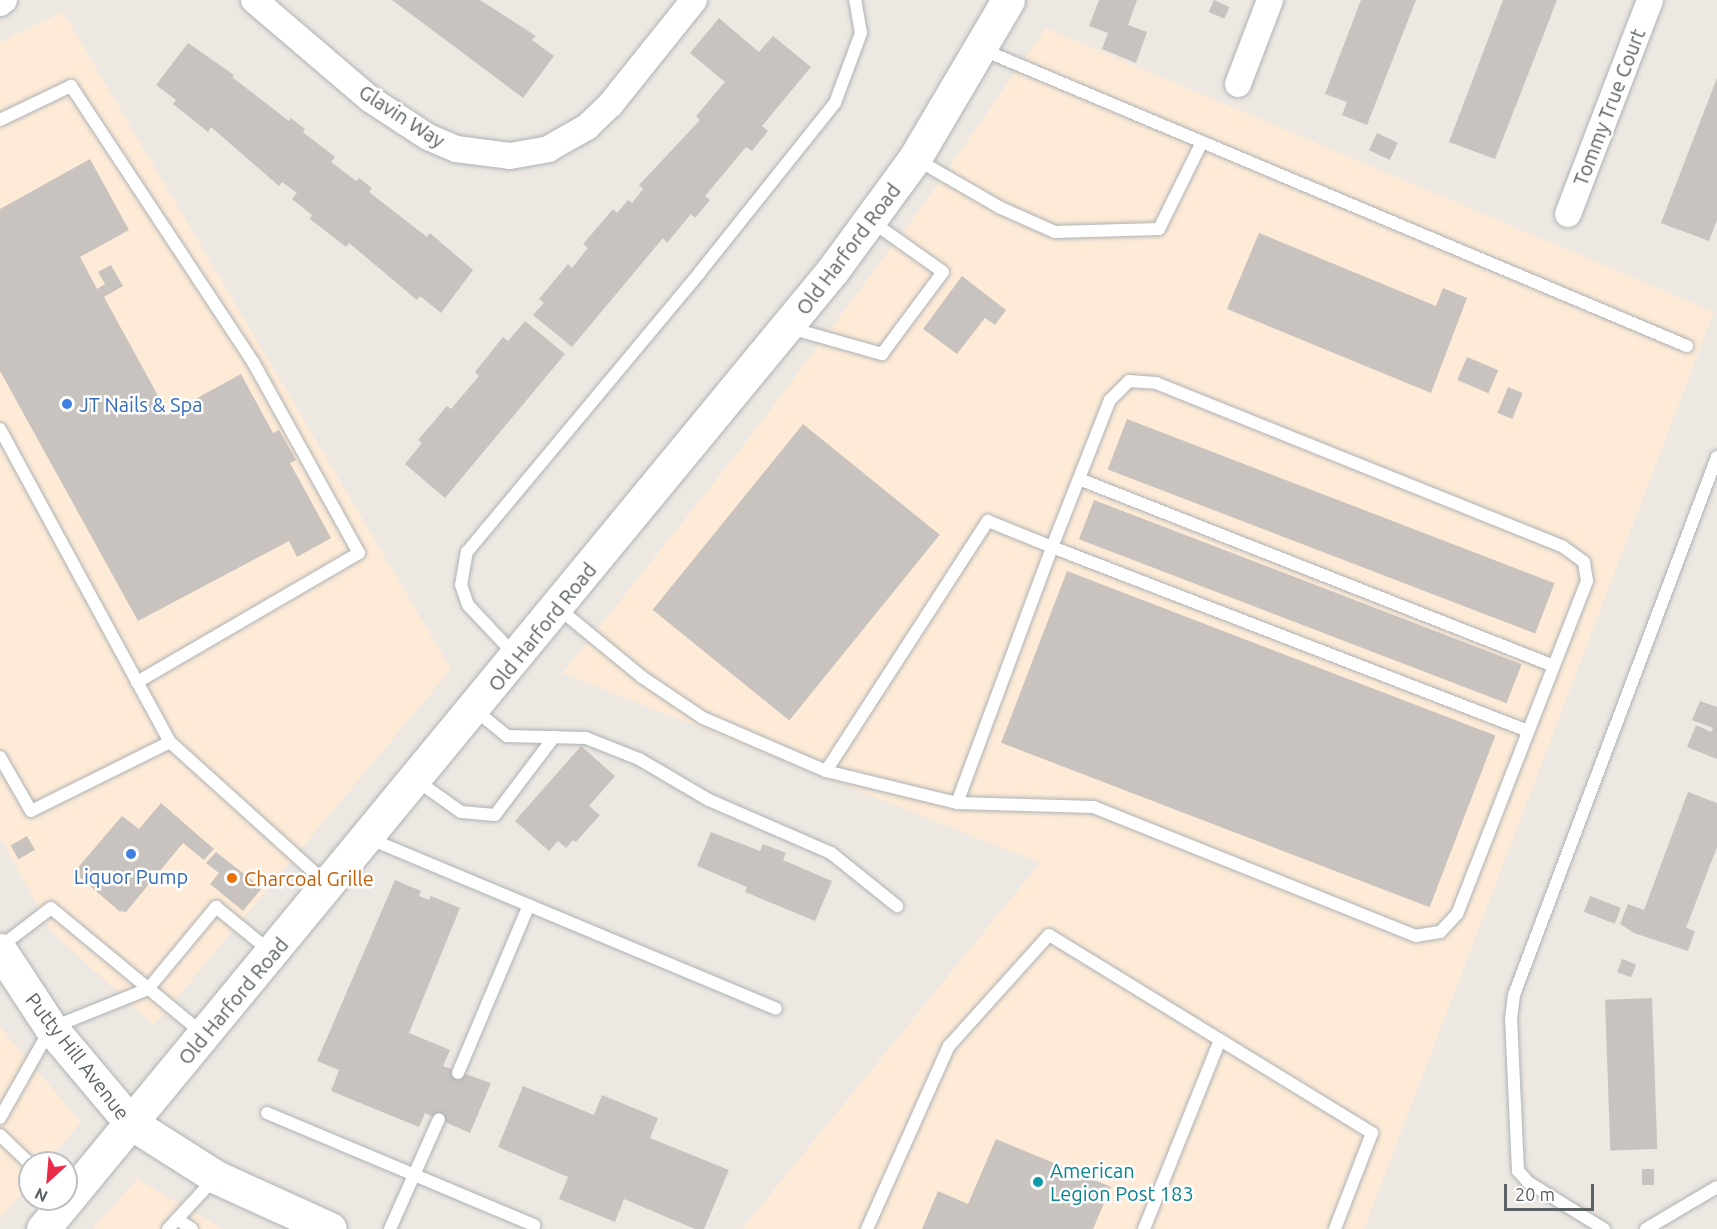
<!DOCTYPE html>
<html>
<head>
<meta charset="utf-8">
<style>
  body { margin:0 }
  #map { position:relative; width:1717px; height:1229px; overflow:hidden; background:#ede8e2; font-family:Ubuntu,sans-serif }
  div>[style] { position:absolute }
  .commercial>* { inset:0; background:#feebd7 }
  .building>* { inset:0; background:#c8c3bf; transform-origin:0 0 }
  .roads { filter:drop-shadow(0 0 2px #aeb2b5) drop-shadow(0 0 2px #aeb2b5) }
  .lane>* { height:12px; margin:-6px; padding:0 6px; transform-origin:6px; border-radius:6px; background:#fff }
  .street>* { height:26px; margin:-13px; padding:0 13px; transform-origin:13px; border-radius:13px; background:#fff }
  .secondary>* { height:33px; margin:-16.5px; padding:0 16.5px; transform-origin:16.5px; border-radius:16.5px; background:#fff }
  .dots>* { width:16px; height:16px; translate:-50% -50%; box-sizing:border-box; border:3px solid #fff; border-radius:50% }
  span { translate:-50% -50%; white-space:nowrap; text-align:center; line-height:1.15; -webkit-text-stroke:5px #fff; paint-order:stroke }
  .street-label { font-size:20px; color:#5a6063 }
  .shop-label { font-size:20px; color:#366cbe }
  .left { translate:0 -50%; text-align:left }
  .food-label { font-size:20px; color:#c56008 }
  .culture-label { font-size:20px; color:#0d838f }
  .north { position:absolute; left:18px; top:1151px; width:60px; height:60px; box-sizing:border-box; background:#fff; border:2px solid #bdbfc1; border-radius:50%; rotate:206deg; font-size:16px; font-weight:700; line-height:24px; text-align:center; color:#5a6063 }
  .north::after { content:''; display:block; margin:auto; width:21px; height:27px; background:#ea2c4a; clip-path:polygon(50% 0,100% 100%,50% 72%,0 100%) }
  .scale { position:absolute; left:1504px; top:1184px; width:90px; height:27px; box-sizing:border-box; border:3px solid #5a6063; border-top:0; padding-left:8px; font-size:18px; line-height:21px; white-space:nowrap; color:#5a6063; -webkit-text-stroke:4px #fff; paint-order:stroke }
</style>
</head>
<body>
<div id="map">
  <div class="commercial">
    <i style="clip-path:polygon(63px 12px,451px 669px,154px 1025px,52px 932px,0 837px,0 42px)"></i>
    <i style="clip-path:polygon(1046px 28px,1714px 312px,1364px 1229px,742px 1229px,1040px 863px,563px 673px,753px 433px,928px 198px)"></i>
    <i style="clip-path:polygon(0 1027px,81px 1122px,46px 1163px,30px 1163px,30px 1183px,0 1219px)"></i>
    <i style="clip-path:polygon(137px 1179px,223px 1229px,93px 1229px)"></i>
  </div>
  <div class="building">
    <i style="clip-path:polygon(392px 0,480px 0,536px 36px,532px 40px,554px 56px,523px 98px)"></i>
    <i style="clip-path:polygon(1099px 0,1137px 0,1128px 25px,1147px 32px,1136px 63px,1102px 49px,1108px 33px,1089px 26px)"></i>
    <i style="left:1214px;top:0;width:17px;height:13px;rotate:24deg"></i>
    <i style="clip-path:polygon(1361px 0,1416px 0,1367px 125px,1342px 115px,1347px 102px,1325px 94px)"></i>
    <i style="clip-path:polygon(1503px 0,1557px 0,1495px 159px,1449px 142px)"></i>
    <i style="clip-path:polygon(719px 18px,759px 52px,773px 36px,811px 67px,762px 126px,768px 131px,752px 151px,746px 147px,705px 196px,710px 200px,695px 218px,691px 214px,667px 243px,663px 238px,572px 347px,533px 315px,544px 303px,539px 299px,568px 264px,572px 268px,588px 248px,583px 244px,613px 209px,617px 213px,628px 200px,632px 203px,643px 189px,639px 185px,700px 120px,696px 116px,725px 82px,690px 53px)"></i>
    <i style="clip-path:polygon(188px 43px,234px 75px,232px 77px,289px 121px,291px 118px,305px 129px,303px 132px,335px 157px,331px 162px,356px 181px,359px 178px,372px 188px,369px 192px,427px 237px,430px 233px,473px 270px,441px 313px,420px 296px,417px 300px,349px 243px,346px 247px,310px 219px,312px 215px,292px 199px,297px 193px,282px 182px,279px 186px,211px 127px,208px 132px,173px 104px,176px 100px,156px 85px)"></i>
    <i style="clip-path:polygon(1717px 78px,1717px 220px,1709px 241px,1661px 223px)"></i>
    <i style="left:1377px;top:133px;width:23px;height:19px;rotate:25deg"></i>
    <i style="clip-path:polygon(90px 159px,129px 230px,80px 257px,97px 289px,105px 284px,98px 272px,111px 265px,123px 286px,104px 297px,168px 414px,241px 374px,273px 433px,279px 430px,296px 460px,290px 463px,331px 538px,297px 557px,289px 541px,138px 621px,0 371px,0 209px)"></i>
    <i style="clip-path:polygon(1259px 233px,1436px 306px,1443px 288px,1467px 298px,1431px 393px,1227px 309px)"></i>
    <i style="clip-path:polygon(962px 276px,1006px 310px,995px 325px,985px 318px,957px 354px,923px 329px)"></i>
    <i style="clip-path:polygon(525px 321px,565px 354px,445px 498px,405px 464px,422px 443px,418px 440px,447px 406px,451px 409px,479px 376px,475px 372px,503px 337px,508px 341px)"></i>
    <i style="left:1467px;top:357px;width:34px;height:25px;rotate:23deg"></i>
    <i style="left:1508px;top:387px;width:16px;height:28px;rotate:22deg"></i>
    <i style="left:1127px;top:419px;width:458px;height:54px;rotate:21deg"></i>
    <i style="left:803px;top:424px;width:176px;height:239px;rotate:39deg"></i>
    <i style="left:1094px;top:500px;width:458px;height:42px;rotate:21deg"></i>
    <i style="left:1067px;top:571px;width:459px;height:184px;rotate:21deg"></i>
    <i style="clip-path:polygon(1700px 701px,1717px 707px,1717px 759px,1687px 747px,1696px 725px,1711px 732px,1713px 728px,1692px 720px)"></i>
    <i style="clip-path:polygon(581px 746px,615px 776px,589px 806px,600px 815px,576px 842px,573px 840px,566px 848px,558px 841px,549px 851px,515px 821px)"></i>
    <i style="clip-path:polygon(1688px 792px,1717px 803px,1717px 847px,1686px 928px,1695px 931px,1688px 951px,1634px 933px,1620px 924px,1628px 904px,1644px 910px)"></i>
    <i style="clip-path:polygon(161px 803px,214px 849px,204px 860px,183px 843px,126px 912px,119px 911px,74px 872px,122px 816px,139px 829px)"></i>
    <i style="clip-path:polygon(711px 832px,760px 851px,763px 844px,786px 853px,783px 860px,832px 881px,815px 921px,745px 892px,747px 887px,697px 866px)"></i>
    <i style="left:27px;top:836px;width:16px;height:19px;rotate:60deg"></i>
    <i style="clip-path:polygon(216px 852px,262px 888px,243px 911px,210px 884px,219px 873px,206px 863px)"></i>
    <i style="clip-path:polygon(395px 880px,421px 891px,419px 896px,429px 900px,431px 896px,460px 908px,409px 1033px,450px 1050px,443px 1066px,491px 1083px,470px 1133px,425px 1113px,419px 1127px,331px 1091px,339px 1070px,317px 1061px)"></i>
    <i style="left:1590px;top:896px;width:33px;height:17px;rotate:21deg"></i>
    <i style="left:1622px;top:959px;width:15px;height:14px;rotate:20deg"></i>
    <i style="left:1652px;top:998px;width:151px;height:47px;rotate:88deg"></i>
    <i style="clip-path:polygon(523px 1086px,594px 1115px,602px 1095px,658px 1118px,650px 1138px,729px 1170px,704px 1229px,695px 1229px,624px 1199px,615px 1222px,559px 1199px,568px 1177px,498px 1147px)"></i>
    <i style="clip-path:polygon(996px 1139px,1111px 1187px,1093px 1229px,922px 1229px,938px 1191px,968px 1204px)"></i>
    <i style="left:1642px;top:1169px;width:12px;height:16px"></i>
  </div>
  <div class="roads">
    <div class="lane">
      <i style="left:981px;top:49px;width:766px;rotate:22.82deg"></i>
      <i style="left:0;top:120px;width:79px;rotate:-25.6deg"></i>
      <i style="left:71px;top:86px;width:331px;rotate:56.6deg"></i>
      <i style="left:253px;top:362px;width:218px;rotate:61deg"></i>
      <i style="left:359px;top:553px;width:257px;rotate:149.8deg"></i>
      <i style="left:916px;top:159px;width:98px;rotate:30deg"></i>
      <i style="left:1001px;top:208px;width:59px;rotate:24deg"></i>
      <i style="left:1055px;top:232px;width:104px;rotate:-1.7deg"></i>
      <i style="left:1159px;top:229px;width:97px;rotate:-63.7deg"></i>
      <i style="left:790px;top:328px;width:96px;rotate:15.8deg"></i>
      <i style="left:882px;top:354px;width:102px;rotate:-53.4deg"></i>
      <i style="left:943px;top:272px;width:88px;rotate:-144.7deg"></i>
      <i style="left:0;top:429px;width:356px;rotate:61.5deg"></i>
      <i style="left:170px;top:742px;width:210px;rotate:42.1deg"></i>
      <i style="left:1079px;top:479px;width:510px;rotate:21.49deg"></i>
      <i style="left:558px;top:608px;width:109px;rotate:39.4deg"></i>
      <i style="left:642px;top:677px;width:73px;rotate:33.9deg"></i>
      <i style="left:703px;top:718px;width:134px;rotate:23.3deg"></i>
      <i style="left:514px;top:654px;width:67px;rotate:-133.2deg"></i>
      <i style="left:468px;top:605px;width:21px;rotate:-109deg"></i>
      <i style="left:461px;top:585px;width:34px;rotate:-80deg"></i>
      <i style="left:467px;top:552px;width:364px;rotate:-50.2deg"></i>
      <i style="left:700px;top:272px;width:216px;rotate:-51.4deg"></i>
      <i style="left:835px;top:103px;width:75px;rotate:-69.6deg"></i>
      <i style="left:861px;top:33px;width:34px;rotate:-100deg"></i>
      <i style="left:474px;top:709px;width:43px;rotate:39.3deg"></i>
      <i style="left:507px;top:736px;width:79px;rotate:1.5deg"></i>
      <i style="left:586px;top:738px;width:57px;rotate:21.6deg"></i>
      <i style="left:639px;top:759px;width:81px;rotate:30.4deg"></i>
      <i style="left:709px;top:800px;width:133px;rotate:23.5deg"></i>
      <i style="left:831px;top:853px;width:85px;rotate:38.8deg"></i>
      <i style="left:0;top:757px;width:62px;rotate:60.1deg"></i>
      <i style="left:31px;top:811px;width:155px;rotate:-26.4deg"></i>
      <i style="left:416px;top:780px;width:55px;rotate:35.4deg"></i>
      <i style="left:461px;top:812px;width:34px;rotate:5deg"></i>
      <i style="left:495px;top:815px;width:98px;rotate:-52.9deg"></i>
      <i style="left:957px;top:803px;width:273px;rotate:-69.6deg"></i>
      <i style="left:1052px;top:547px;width:158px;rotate:-68.5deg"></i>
      <i style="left:1110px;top:400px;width:27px;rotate:-45deg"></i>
      <i style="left:1129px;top:381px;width:27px;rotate:4deg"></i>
      <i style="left:1156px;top:383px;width:437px;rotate:21.9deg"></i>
      <i style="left:1562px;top:546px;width:27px;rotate:36deg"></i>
      <i style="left:1584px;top:562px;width:19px;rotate:81deg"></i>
      <i style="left:1587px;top:581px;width:357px;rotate:111.3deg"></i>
      <i style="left:1457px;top:914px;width:25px;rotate:133deg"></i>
      <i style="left:1440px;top:932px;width:24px;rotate:171deg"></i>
      <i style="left:1416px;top:936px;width:347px;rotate:-158.2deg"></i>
      <i style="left:1094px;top:807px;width:137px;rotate:-178.3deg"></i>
      <i style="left:957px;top:803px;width:135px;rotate:-166.3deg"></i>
      <i style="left:826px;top:771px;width:298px;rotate:-57.1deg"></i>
      <i style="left:988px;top:521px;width:69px;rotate:22.1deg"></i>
      <i style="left:1052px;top:547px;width:510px;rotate:21.13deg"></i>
      <i style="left:368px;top:838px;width:442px;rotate:22.7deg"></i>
      <i style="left:0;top:947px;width:64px;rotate:-37.4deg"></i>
      <i style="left:51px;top:908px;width:196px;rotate:39.6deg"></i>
      <i style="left:458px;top:1073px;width:182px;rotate:-67.1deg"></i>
      <i style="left:267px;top:1113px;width:290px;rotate:22.8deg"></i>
      <i style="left:0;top:1118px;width:103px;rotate:-60.5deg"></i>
      <i style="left:51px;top:1028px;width:105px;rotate:-21.9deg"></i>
      <i style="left:148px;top:989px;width:107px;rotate:-50.3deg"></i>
      <i style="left:216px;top:907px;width:71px;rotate:39.3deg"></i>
      <i style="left:0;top:1135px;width:42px;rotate:44deg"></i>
      <i style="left:177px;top:1219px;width:18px;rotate:34deg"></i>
      <i style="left:168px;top:1229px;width:68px;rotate:-47.4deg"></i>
      <i style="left:390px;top:1229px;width:120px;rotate:-66deg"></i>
      <i style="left:867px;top:1229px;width:201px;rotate:-65.9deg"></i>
      <i style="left:949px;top:1046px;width:149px;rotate:-48deg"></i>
      <i style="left:1049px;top:935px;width:379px;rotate:31.5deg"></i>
      <i style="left:1372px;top:1133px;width:103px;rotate:111.1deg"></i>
      <i style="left:1144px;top:1229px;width:204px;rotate:-68.1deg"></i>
      <i style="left:1604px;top:1229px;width:89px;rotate:-148.3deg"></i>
      <i style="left:1528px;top:1182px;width:15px;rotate:-132deg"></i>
      <i style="left:1518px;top:1171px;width:152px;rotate:-92.6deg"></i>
      <i style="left:1511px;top:1019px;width:24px;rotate:-83deg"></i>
      <i style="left:1514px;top:995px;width:575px;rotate:-69.33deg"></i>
      <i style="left:1646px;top:1229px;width:82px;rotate:-30.6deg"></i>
    </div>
    <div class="street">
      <i style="left:254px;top:0;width:153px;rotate:40.5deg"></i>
      <i style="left:370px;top:99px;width:69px;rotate:33.2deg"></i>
      <i style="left:428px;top:137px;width:30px;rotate:23deg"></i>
      <i style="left:456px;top:149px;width:54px;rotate:7.4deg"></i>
      <i style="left:510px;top:156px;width:39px;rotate:-10deg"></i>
      <i style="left:548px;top:149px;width:45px;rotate:-29.4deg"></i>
      <i style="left:587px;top:127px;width:32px;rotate:-44deg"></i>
      <i style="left:610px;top:105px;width:134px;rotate:-51.3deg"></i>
      <i style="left:0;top:3px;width:5px;rotate:-37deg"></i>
      <i style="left:1238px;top:84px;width:90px;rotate:-69.1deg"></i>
      <i style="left:1568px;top:214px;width:229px;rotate:-69deg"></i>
    </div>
    <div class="secondary">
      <i style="left:0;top:950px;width:93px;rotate:56.8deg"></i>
      <i style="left:51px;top:1028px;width:124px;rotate:49.9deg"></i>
      <i style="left:131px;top:1123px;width:101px;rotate:32.4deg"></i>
      <i style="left:216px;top:1177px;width:125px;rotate:24.5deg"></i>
      <i style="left:43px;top:1229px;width:1242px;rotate:-50.52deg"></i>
      <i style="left:833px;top:270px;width:139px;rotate:-53.8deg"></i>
      <i style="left:915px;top:158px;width:183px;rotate:-59.5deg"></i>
    </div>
  </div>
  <div class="dots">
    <i style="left:67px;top:404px;background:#3f7fe0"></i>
    <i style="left:131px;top:854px;background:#3f7fe0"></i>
    <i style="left:232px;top:878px;background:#e8710a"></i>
    <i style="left:1038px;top:1182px;background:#0f9aa8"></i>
  </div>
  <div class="street-label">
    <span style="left:1609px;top:107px;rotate:-69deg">Tommy True Court</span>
    <span style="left:402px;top:116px;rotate:33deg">Glavin Way</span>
    <span style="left:848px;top:249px;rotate:-53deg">Old Harford Road</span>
    <span style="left:542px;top:627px;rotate:-51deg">Old Harford Road</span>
    <span style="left:233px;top:1001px;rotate:-50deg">Old Harford Road</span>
    <span style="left:78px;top:1056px;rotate:52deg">Putty Hill Avenue</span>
  </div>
  <div class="shop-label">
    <span class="left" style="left:79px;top:404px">JT Nails &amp; Spa</span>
    <span style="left:131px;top:876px">Liquor Pump</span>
  </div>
  <div class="food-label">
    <span class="left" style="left:244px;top:878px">Charcoal Grille</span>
  </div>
  <div class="culture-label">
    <span class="left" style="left:1050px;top:1182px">American<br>Legion Post 183</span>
  </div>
  <div class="north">N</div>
  <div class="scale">20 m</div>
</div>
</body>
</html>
